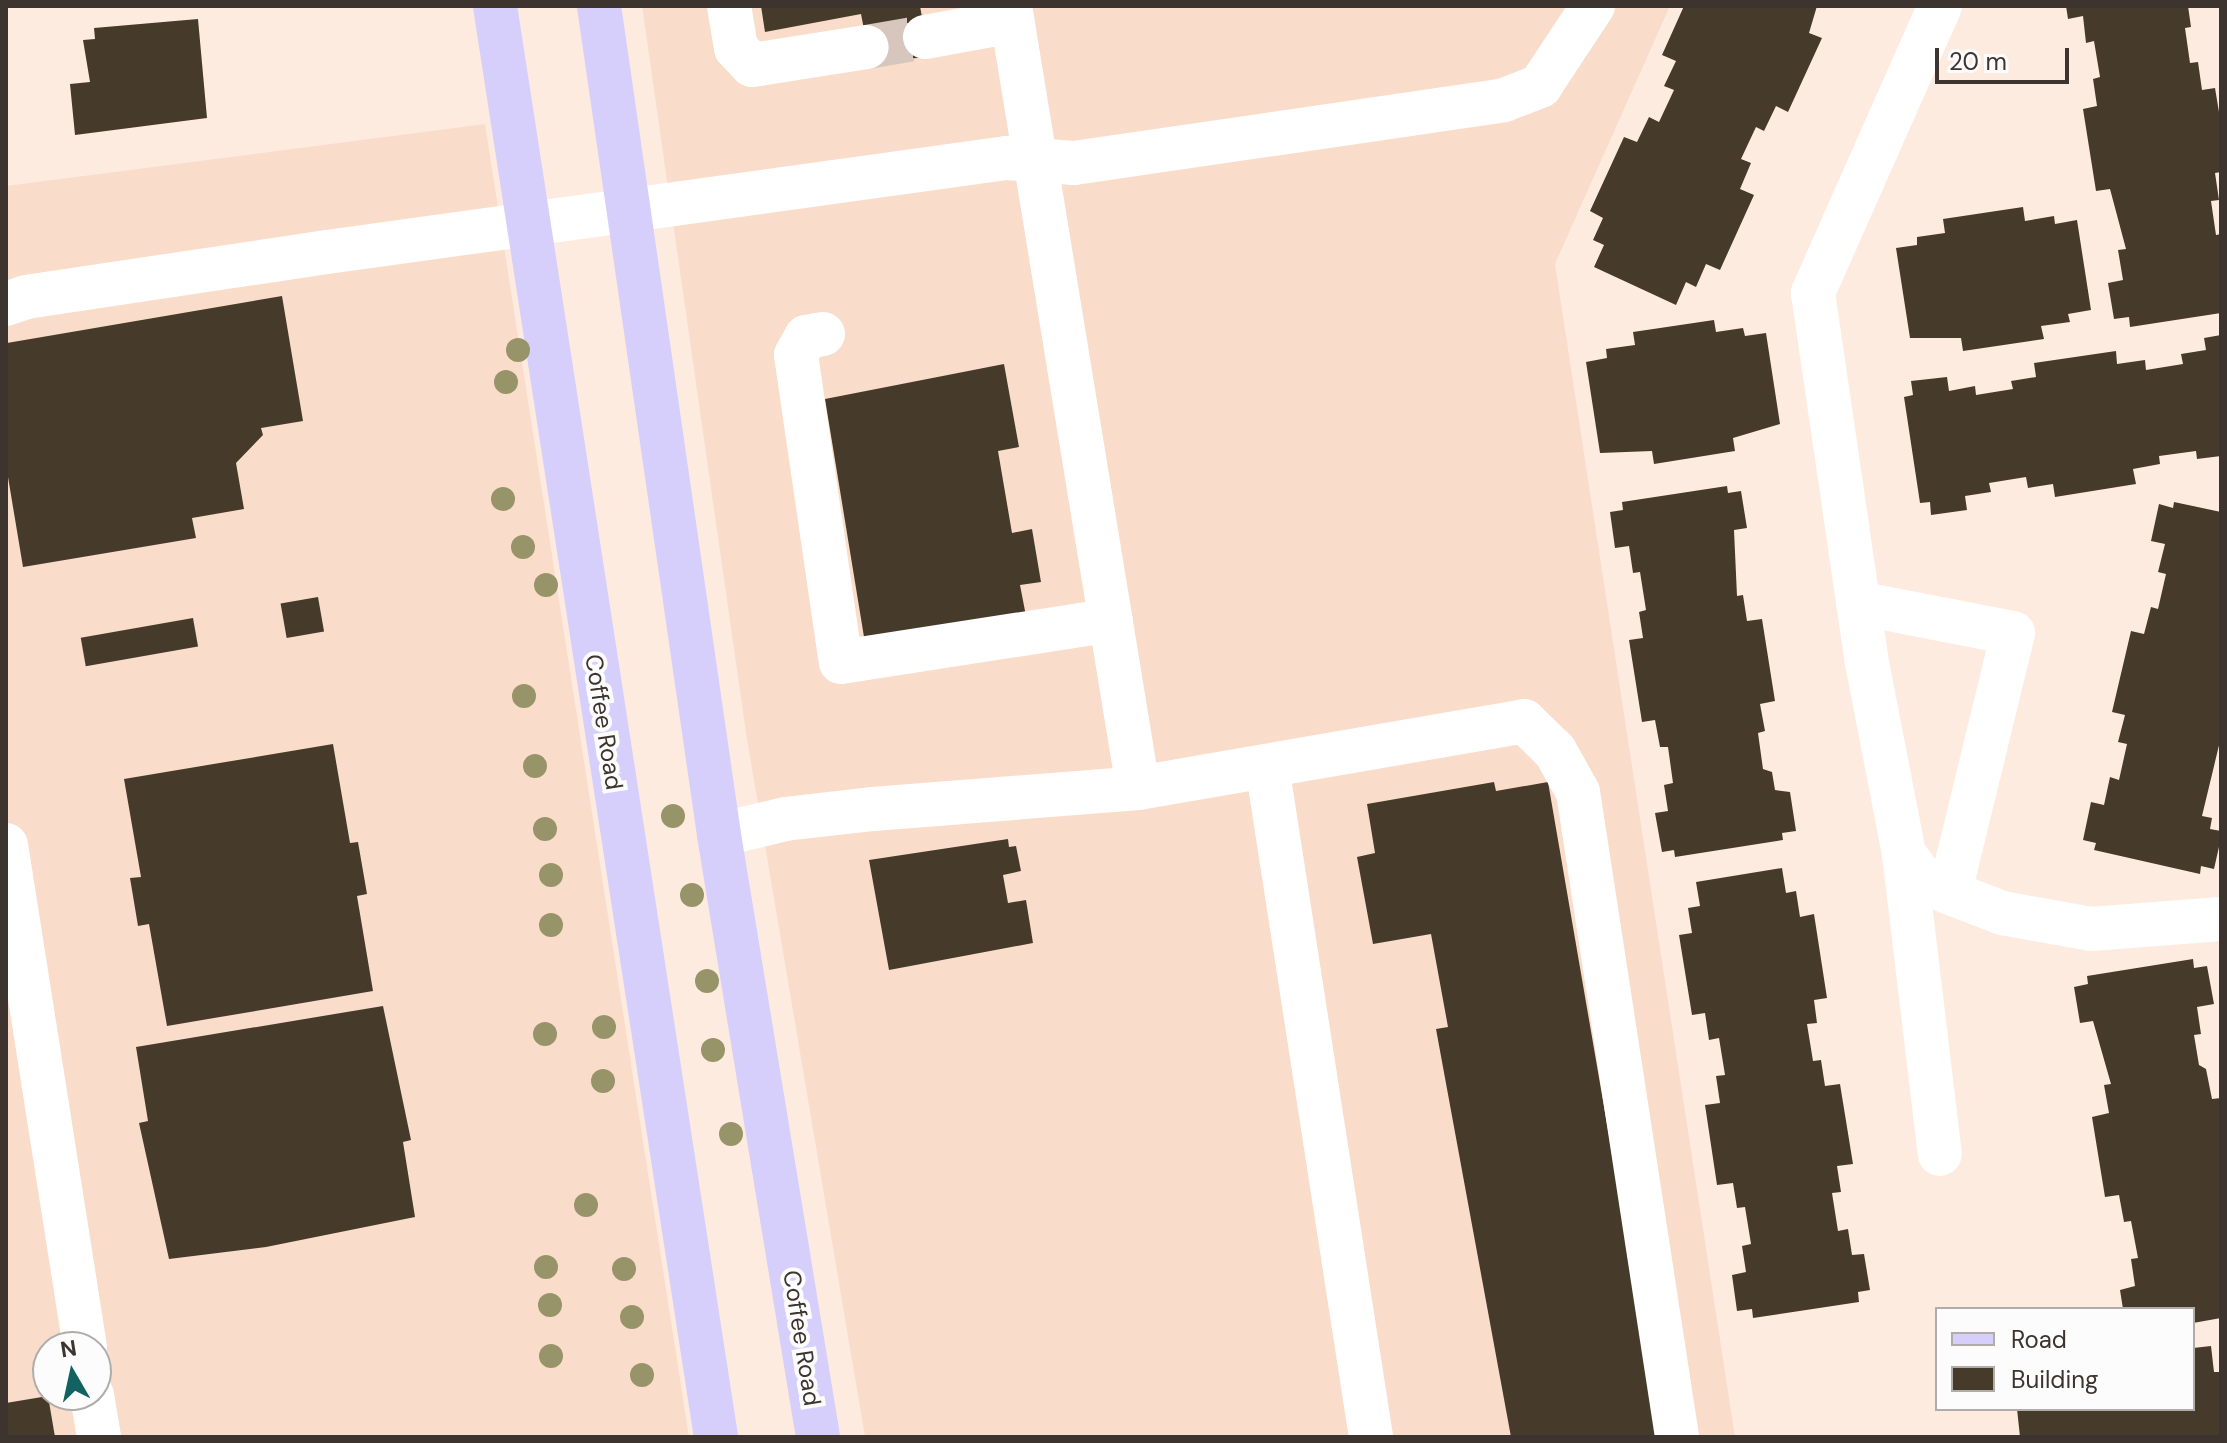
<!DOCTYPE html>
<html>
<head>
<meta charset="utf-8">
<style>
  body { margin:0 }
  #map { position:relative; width:2227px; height:1443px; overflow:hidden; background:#feebe0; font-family:"DM Sans",sans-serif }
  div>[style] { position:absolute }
  .built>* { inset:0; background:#fadcca }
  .building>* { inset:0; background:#463b2a; transform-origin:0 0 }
  .minor-tunnel>* { height:44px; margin-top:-22px; transform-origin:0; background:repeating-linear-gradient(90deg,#d7c6bd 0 44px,transparent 0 66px) }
  .minor>* { height:44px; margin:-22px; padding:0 22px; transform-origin:22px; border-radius:22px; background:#fff }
  .major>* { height:44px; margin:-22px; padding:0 22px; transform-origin:22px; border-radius:22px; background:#d6cefb }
  .trees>* { width:24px; height:24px; margin:-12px; border-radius:50%; background:#989469 }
  span { translate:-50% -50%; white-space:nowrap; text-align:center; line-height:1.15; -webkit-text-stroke:8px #fcfcfc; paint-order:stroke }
  .street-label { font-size:24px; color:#3d342f }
  .frame { position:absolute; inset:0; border:8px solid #3d342f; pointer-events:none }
  .legend { position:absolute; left:1935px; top:1307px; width:260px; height:104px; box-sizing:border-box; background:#fcfcfc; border:2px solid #b0acaa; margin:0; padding:10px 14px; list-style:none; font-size:24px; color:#3d342f }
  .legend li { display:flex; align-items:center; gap:16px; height:40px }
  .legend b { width:40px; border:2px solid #b0acaa }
  .north { position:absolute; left:32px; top:1331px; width:80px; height:80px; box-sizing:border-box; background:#fcfcfc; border:2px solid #b0acaa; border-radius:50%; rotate:351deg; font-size:22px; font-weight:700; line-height:32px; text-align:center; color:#3d342f }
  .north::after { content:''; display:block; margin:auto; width:28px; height:36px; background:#126261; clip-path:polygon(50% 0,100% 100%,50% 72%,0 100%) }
  .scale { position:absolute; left:1935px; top:48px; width:134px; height:36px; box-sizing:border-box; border:4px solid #3d342f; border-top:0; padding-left:10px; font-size:24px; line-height:28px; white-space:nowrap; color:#3d342f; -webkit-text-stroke:6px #fcfcfc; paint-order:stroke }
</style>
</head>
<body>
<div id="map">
  <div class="built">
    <i style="clip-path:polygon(642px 6px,1670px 6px,1555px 264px,1735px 1437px,865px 1437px,746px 733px)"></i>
    <i style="clip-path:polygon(evenodd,485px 124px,689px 1437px,6px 1437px,6px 186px,485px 124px,48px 1347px,96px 1347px,96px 1395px,48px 1395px,48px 1347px)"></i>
  </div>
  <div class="building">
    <i style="clip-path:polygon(761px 6px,920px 6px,929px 56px,871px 65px,861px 14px,765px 32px)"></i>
    <i style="clip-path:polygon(1684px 6px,1817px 6px,1809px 33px,1822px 38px,1788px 112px,1776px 106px,1764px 131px,1756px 127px,1741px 159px,1751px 163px,1740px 189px,1754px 195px,1720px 270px,1706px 264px,1696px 287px,1686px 282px,1676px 305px,1594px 267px,1604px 245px,1593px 240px,1603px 218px,1590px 211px,1624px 137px,1637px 142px,1649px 117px,1659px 122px,1674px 90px,1664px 86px,1676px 61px,1662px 55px)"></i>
    <i style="clip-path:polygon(2066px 6px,2188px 6px,2191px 27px,2185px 28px,2190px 63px,2198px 62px,2202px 90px,2215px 88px,2221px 124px,2221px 172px,2215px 173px,2219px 200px,2211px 201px,2216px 235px,2221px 234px,2221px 313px,2130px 327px,2129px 317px,2114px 319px,2108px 283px,2123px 280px,2118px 250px,2126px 249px,2110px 189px,2096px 191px,2083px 109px,2097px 106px,2093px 79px,2100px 77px,2094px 41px,2086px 43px,2083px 16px,2068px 19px)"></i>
    <i style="clip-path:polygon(198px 19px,207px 118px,75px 135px,70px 84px,90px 82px,83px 40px,95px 39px,94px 28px)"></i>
    <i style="clip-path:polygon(2023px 207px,2025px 221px,2054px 216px,2055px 224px,2077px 220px,2091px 310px,2068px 314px,2070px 322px,2041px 326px,2044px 339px,1963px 351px,1961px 338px,1910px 338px,1896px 248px,1917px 245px,1917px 237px,1945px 233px,1943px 219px)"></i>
    <i style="clip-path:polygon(282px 296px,303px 421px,261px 428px,263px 435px,236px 463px,244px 509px,192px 518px,196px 538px,23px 567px,6px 465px,7px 343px)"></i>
    <i style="clip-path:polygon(1714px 320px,1716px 332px,1743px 328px,1745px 336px,1766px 333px,1780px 424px,1733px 438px,1735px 451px,1654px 464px,1652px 451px,1600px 453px,1586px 362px,1607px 358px,1606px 349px,1635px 345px,1633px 332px)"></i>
    <i style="clip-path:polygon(2221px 335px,2221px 456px,2197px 459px,2196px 451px,2159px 456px,2160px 464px,2133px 469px,2136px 484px,2055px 497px,2053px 484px,2028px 488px,2026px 477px,1989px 483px,1991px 492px,1965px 496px,1967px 510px,1931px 515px,1930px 502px,1920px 503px,1904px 397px,1913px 395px,1911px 381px,1947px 377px,1949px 391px,1975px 386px,1976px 395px,2013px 389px,2011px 381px,2036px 377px,2034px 363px,2116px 351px,2117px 364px,2145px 360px,2146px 370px,2183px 364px,2181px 354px,2206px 350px,2204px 338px)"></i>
    <i style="clip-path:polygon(1004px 364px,1019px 447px,998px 451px,1012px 533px,1032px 529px,1041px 582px,1020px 585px,1026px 616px,865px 643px,825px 399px)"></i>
    <i style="clip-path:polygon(1727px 486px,1728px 493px,1741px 491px,1747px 528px,1734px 530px,1737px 596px,1743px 595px,1747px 621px,1762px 619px,1775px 701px,1760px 704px,1765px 731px,1758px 733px,1763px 769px,1772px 772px,1775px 790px,1790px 792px,1796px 831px,1782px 833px,1783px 840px,1675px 857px,1674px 850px,1662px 852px,1655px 813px,1668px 811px,1664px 785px,1673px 783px,1668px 747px,1660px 747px,1655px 720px,1642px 722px,1629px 640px,1643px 638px,1639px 612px,1646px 610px,1640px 572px,1633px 573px,1629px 546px,1615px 548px,1610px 512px,1623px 510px,1622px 502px)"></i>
    <i style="clip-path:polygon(2174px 502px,2221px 512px,2221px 737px,2202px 816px,2212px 818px,2210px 829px,2221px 831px,2221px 838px,2214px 869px,2201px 866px,2200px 874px,2094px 850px,2096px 843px,2083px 840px,2091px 802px,2104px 805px,2110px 777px,2119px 780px,2127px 744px,2118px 742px,2125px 715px,2112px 712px,2131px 631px,2144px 634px,2151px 607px,2158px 609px,2166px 574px,2158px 572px,2165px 544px,2151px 541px,2159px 504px,2173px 508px)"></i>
    <i style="left:318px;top:597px;width:35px;height:38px;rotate:80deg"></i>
    <i style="left:193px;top:618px;width:29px;height:114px;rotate:80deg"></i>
    <i style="clip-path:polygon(333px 744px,350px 843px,358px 842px,367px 894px,357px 896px,373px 991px,167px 1026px,149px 924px,138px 926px,130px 878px,141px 877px,124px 779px)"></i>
    <i style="clip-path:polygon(1494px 782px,1496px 791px,1548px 782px,1661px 1437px,1511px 1437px,1436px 1029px,1448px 1027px,1431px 934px,1373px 944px,1357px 857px,1375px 853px,1367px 804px)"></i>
    <i style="clip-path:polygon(1008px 839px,1009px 847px,1016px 846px,1021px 871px,1003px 875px,1008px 903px,1026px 900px,1033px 943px,889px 970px,869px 860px)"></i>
    <i style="clip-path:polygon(1782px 868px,1786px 893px,1796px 891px,1800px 917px,1814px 914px,1827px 998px,1814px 1000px,1817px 1023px,1807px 1024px,1813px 1061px,1821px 1060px,1825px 1086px,1840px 1084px,1853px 1164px,1837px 1166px,1841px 1192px,1832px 1193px,1838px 1231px,1848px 1229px,1852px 1255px,1864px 1254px,1870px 1290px,1858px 1292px,1859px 1302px,1753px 1318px,1752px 1309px,1737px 1311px,1732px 1275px,1746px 1272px,1742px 1246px,1751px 1244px,1745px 1207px,1737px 1208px,1733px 1183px,1717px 1185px,1705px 1105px,1720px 1103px,1716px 1076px,1725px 1075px,1719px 1038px,1709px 1040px,1705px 1013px,1692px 1015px,1679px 935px,1692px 933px,1688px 908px,1700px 906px,1696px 882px)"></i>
    <i style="clip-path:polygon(2193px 959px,2194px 968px,2207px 966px,2214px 1004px,2197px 1007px,2201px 1034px,2194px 1035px,2199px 1065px,2206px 1069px,2212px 1099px,2221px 1098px,2221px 1318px,2193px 1323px,2193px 1309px,2123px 1309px,2120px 1290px,2135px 1286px,2131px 1259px,2138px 1258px,2131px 1221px,2124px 1222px,2119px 1195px,2105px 1197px,2092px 1117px,2109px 1113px,2104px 1085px,2111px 1084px,2093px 1021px,2080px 1023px,2074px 987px,2088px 984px,2087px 976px)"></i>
    <i style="clip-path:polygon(383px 1006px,411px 1140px,403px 1142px,415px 1217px,266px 1247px,169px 1259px,139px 1123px,148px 1121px,136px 1047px)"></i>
    <i style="clip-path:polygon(2211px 1346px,2214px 1372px,2221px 1372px,2221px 1437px,2020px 1437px,2017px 1409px,2193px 1409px,2193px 1348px)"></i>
    <i style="clip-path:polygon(48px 1396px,55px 1437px,6px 1437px,6px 1403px)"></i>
  </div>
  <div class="minor-tunnel">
    <i style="left:867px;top:47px;width:59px;rotate:-9.8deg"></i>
  </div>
  <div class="minor">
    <i style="left:729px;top:6px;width:43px;rotate:80.5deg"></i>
    <i style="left:736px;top:48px;width:23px;rotate:47deg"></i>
    <i style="left:752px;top:65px;width:116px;rotate:-8.9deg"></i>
    <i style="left:1010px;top:6px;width:792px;rotate:80.7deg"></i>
    <i style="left:1940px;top:6px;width:314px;rotate:113.9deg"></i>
    <i style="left:1813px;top:293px;width:369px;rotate:81.7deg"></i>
    <i style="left:1866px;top:658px;width:200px;rotate:79deg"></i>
    <i style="left:1904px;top:854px;width:38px;rotate:53deg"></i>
    <i style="left:1927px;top:884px;width:80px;rotate:21.1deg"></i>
    <i style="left:2002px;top:913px;width:90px;rotate:10.2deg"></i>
    <i style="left:2091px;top:929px;width:130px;rotate:-4.4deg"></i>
    <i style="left:925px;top:37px;width:89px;rotate:-10.3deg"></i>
    <i style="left:6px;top:304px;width:21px;rotate:-19deg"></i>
    <i style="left:26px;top:297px;width:304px;rotate:-8.5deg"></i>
    <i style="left:327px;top:252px;width:686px;rotate:-7.87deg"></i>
    <i style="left:1007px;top:158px;width:67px;rotate:4.3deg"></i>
    <i style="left:1074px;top:163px;width:435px;rotate:-8.3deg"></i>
    <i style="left:1504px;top:100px;width:39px;rotate:-21deg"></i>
    <i style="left:1540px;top:86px;width:96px;rotate:-56.5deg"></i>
    <i style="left:823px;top:334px;width:17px;rotate:170deg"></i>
    <i style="left:806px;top:337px;width:21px;rotate:119deg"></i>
    <i style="left:796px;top:355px;width:310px;rotate:81.7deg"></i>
    <i style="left:841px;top:662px;width:273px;rotate:-8.8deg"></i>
    <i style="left:1858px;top:603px;width:158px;rotate:11deg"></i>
    <i style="left:2013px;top:633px;width:267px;rotate:103.7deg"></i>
    <i style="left:1267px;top:766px;width:679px;rotate:81.19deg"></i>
    <i style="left:719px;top:835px;width:68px;rotate:-13.6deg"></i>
    <i style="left:785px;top:819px;width:89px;rotate:-6.5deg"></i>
    <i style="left:873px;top:809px;width:266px;rotate:-4.5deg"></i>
    <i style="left:1138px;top:788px;width:392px;rotate:-9.8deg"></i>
    <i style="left:1524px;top:721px;width:43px;rotate:44.1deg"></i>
    <i style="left:1555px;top:751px;width:47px;rotate:60.7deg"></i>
    <i style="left:1578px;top:792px;width:653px;rotate:81.27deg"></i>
    <i style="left:6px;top:845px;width:508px;rotate:81.06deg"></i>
    <i style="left:1904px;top:854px;width:302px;rotate:83.2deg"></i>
    <i style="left:92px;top:1395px;width:43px;rotate:80.5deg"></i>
  </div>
  <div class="major">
    <i style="left:495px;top:6px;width:1448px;rotate:81.22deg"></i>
    <i style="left:599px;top:6px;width:838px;rotate:81.76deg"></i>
    <i style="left:719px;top:835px;width:610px;rotate:80.66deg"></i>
  </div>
  <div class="trees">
    <i style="left:518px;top:350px"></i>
    <i style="left:506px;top:382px"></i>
    <i style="left:503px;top:499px"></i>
    <i style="left:523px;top:547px"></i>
    <i style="left:546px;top:585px"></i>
    <i style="left:524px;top:696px"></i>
    <i style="left:535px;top:766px"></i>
    <i style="left:673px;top:816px"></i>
    <i style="left:545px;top:829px"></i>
    <i style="left:551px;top:875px"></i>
    <i style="left:692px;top:895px"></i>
    <i style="left:551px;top:925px"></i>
    <i style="left:707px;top:981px"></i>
    <i style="left:604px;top:1027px"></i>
    <i style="left:545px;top:1034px"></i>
    <i style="left:713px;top:1050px"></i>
    <i style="left:603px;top:1081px"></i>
    <i style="left:731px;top:1134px"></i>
    <i style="left:586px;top:1205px"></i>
    <i style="left:546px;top:1267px"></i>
    <i style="left:624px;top:1269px"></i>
    <i style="left:550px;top:1305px"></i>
    <i style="left:632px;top:1317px"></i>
    <i style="left:551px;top:1356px"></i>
    <i style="left:642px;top:1375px"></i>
  </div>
  <div class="street-label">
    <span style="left:604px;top:722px;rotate:81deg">Coffee Road</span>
    <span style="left:802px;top:1338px;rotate:81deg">Coffee Road</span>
  </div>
  <div class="frame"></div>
  <ul class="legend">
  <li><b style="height:10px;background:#d6cefb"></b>Road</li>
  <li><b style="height:22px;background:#463b2a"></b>Building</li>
  </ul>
  <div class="north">N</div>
  <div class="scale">20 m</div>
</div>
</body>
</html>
